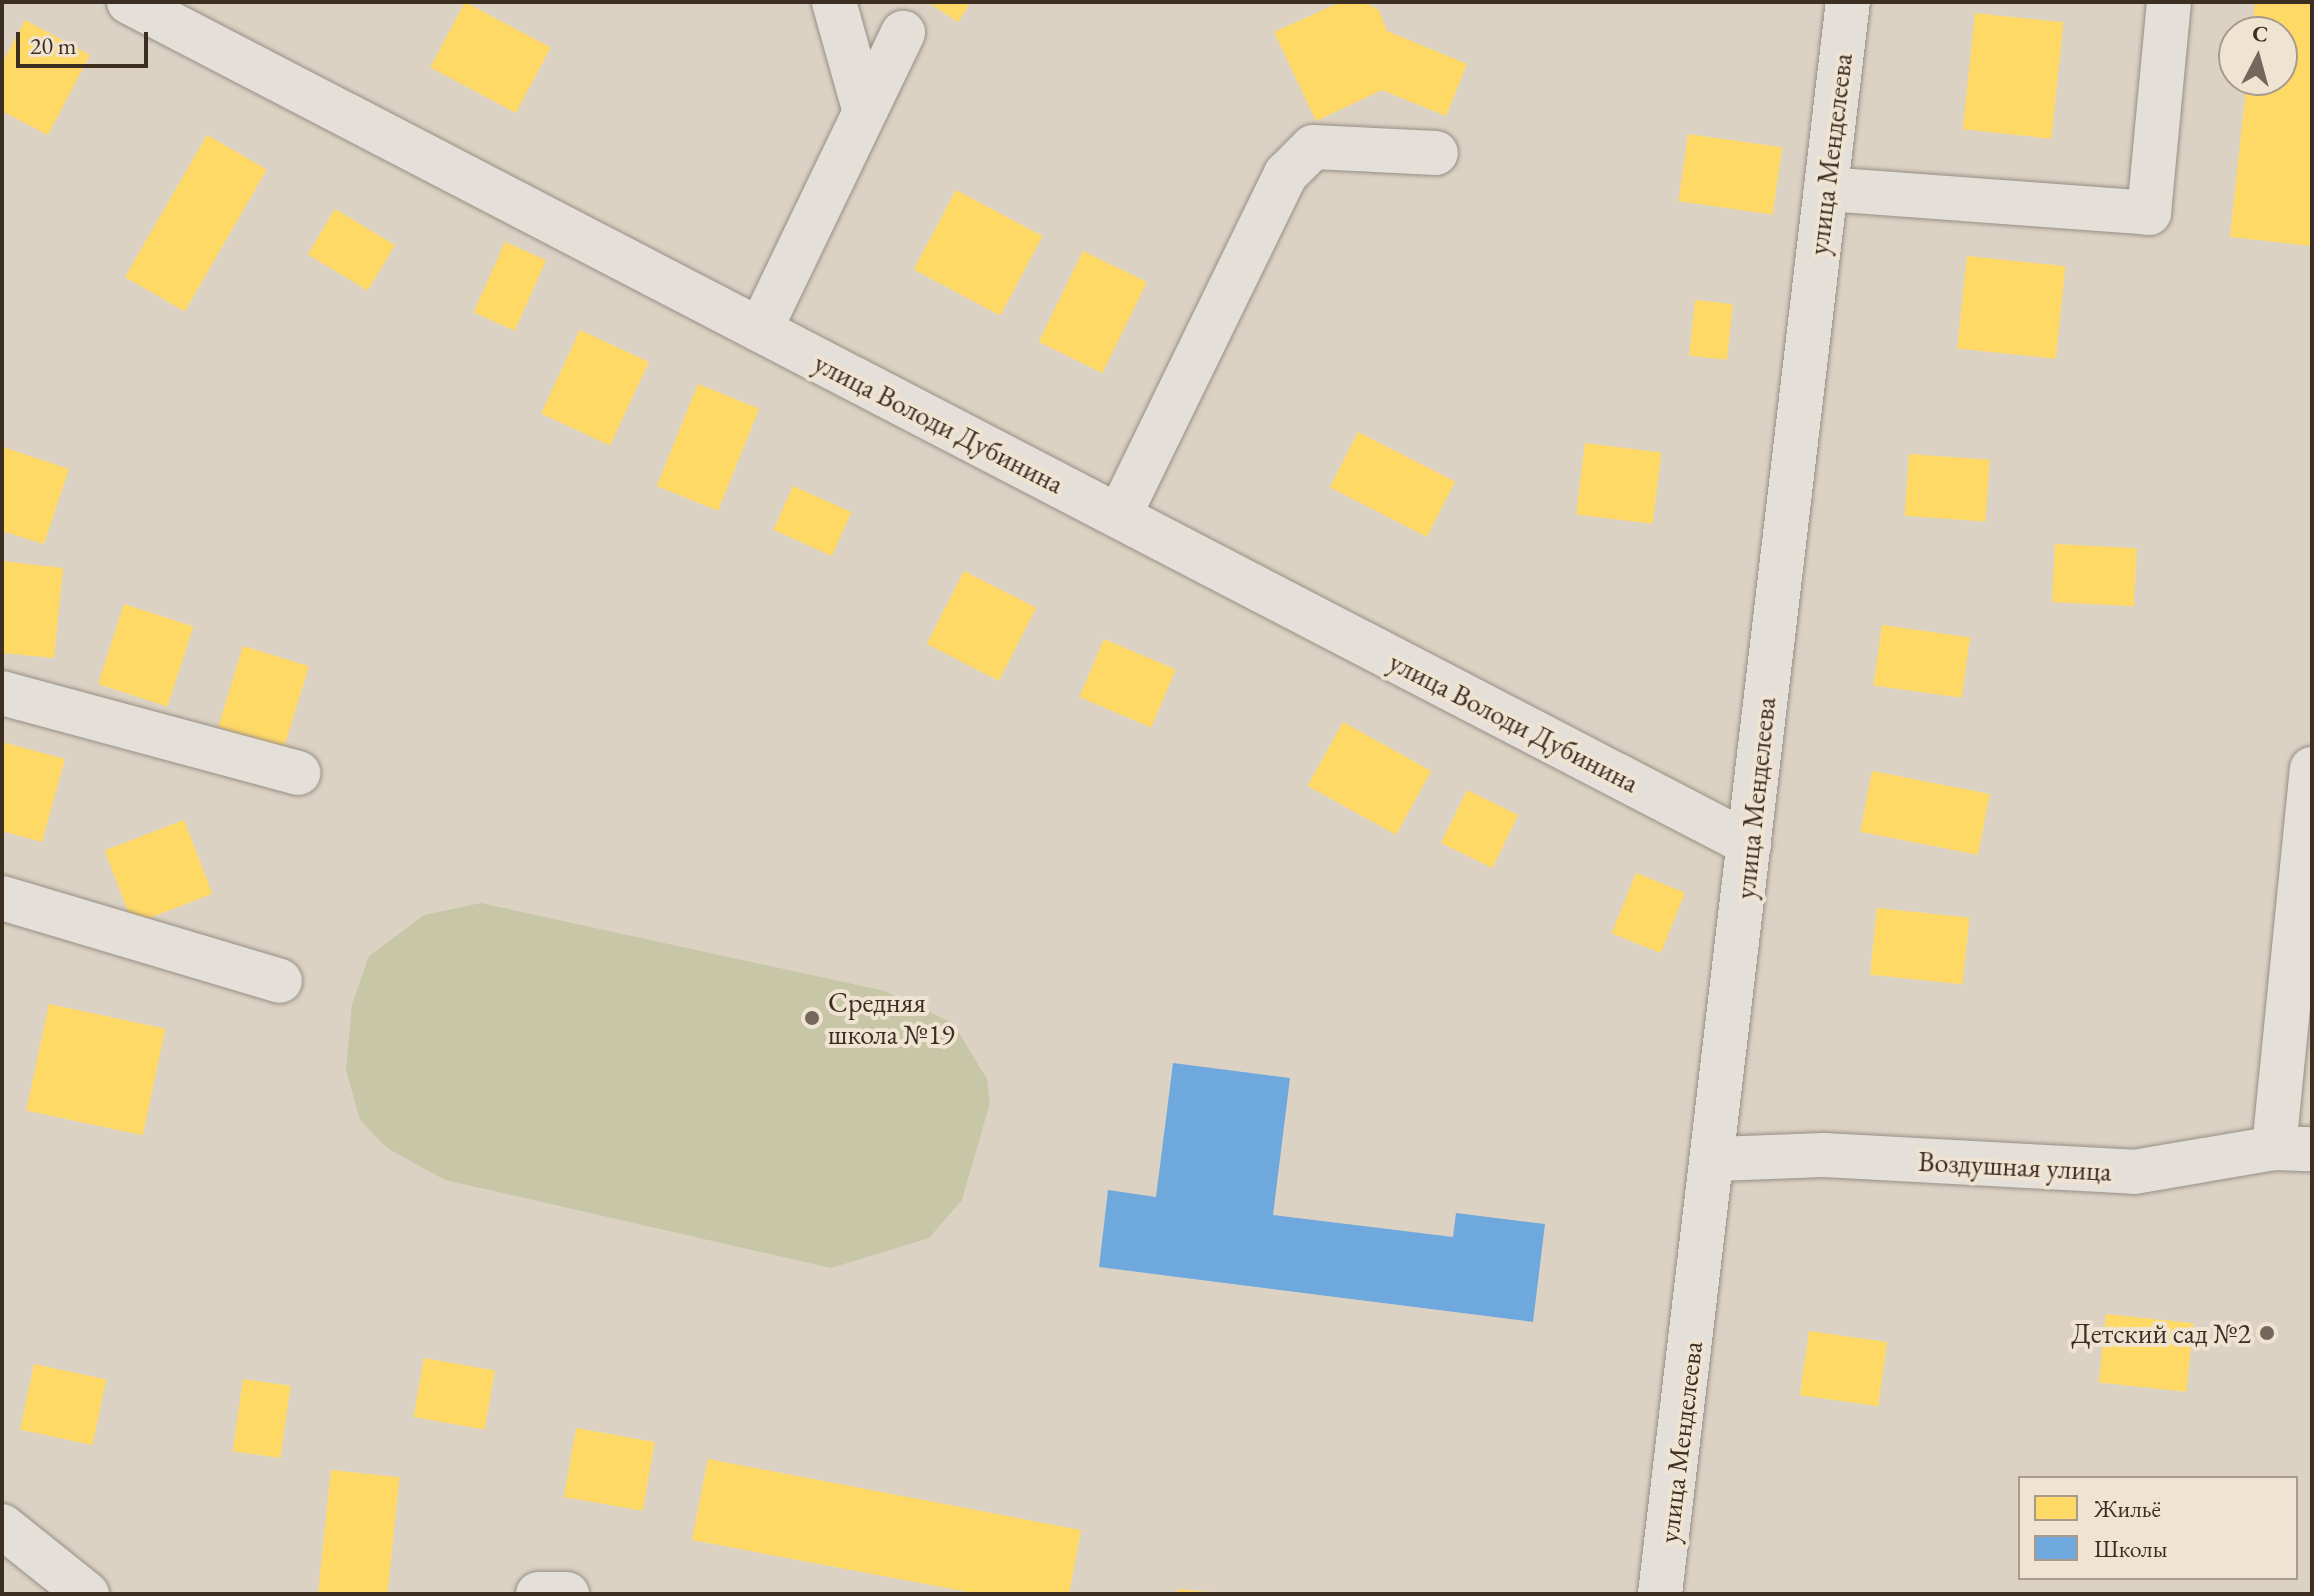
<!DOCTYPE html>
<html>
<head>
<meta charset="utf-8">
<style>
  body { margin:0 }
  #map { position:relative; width:2314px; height:1596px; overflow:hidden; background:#dcd2c4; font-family:"EB Garamond",serif }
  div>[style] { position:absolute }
  .green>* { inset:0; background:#c7c6a7 }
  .homes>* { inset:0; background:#ffd966; transform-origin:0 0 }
  .schools>* { inset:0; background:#6fa8dc }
  .roads { filter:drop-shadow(0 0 2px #968f85) drop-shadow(0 0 2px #968f85) }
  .minor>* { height:44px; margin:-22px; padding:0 22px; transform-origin:22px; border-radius:22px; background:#e4dfd8 }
  .dots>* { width:22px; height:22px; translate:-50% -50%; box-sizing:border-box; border:4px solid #efe3d2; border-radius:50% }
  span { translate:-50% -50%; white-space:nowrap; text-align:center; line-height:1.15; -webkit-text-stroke:8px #efe3d2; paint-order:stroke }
  .street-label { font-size:28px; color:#3d2e22 }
  .poi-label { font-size:28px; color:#3d2e22 }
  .left { translate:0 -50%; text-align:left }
  .right { translate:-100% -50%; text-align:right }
  .frame { position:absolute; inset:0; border:4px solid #3d2e22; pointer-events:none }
  .legend { position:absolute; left:2018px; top:1476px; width:280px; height:104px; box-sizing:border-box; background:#efe3d2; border:2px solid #a89b8c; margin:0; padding:10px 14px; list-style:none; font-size:24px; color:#3d2e22 }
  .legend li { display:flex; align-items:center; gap:16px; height:40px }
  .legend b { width:40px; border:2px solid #a89b8c }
  .north { position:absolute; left:2218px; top:16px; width:80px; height:80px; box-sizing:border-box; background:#efe3d2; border:2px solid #a89b8c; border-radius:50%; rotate:6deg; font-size:22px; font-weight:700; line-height:32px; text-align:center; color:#3d2e22 }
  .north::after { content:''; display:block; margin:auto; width:28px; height:36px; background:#75675b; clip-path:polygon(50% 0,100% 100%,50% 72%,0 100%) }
  .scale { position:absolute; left:16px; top:32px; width:132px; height:36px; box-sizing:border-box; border:4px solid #3d2e22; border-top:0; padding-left:10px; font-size:24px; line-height:28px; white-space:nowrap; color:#3d2e22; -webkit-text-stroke:6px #efe3d2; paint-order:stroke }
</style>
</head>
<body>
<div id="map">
  <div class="green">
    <i style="clip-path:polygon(481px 903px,885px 991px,953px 1023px,987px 1079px,990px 1103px,962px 1200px,929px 1238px,831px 1268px,445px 1180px,387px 1148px,360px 1120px,346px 1070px,352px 1004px,369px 956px,424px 915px)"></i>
  </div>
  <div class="homes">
    <i style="left:465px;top:2px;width:97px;height:74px;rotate:28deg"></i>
    <i style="clip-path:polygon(928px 2px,971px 2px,958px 22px)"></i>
    <i style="clip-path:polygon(1341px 2px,1364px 2px,1379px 10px,1387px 31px,1467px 64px,1446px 116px,1382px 90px,1316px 121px,1274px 32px)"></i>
    <i style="clip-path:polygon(2255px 2px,2312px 2px,2312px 246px,2230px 237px,2247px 80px,2282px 80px,2282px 32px,2252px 32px)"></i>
    <i style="left:1975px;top:13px;width:89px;height:117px;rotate:6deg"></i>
    <i style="clip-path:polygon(25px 20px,90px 55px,48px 135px,2px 111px,2px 64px)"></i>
    <i style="left:1688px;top:134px;width:95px;height:68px;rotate:8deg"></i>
    <i style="left:207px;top:135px;width:69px;height:164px;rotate:30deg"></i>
    <i style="left:956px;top:190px;width:98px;height:90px;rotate:28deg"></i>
    <i style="left:335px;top:209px;width:70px;height:53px;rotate:31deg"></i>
    <i style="left:505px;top:242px;width:45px;height:77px;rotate:24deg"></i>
    <i style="left:1083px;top:251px;width:71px;height:101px;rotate:26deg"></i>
    <i style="left:1967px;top:256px;width:99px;height:93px;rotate:6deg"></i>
    <i style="left:1695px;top:300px;width:38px;height:56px;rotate:6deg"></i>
    <i style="left:580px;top:330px;width:76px;height:92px;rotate:25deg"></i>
    <i style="left:698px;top:384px;width:66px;height:110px;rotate:22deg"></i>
    <i style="left:1358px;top:432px;width:109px;height:62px;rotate:27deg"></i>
    <i style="left:1585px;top:443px;width:77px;height:72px;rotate:7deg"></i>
    <i style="clip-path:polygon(3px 447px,69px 469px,44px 544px,2px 531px)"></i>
    <i style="left:1909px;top:454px;width:81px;height:62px;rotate:4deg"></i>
    <i style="left:793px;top:486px;width:64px;height:48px;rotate:24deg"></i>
    <i style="left:2055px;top:544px;width:82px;height:58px;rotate:3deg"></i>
    <i style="clip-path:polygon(2px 561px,63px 568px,54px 658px,2px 653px)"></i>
    <i style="left:964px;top:571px;width:81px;height:82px;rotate:27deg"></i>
    <i style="left:124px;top:604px;width:73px;height:84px;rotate:18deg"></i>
    <i style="left:1882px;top:625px;width:89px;height:61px;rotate:8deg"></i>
    <i style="left:1104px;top:639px;width:78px;height:63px;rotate:23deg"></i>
    <i style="left:243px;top:646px;width:69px;height:85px;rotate:17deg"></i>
    <i style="left:1343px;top:722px;width:101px;height:73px;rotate:29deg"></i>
    <i style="clip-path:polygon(2px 742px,65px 759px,42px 842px,2px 831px)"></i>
    <i style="left:1872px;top:771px;width:120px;height:62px;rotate:11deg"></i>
    <i style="left:1467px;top:790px;width:57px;height:59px;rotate:26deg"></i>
    <i style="left:184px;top:820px;width:79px;height:85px;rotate:69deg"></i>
    <i style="left:1636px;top:873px;width:53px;height:65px;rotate:22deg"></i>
    <i style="left:1877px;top:908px;width:93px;height:67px;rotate:6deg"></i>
    <i style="left:49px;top:1004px;width:119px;height:109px;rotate:12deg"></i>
    <i style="left:2106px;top:1314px;width:88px;height:69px;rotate:6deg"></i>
    <i style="left:1809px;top:1331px;width:79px;height:65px;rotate:8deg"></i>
    <i style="left:424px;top:1358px;width:72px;height:60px;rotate:10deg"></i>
    <i style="left:34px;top:1364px;width:74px;height:67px;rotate:12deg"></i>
    <i style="left:243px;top:1379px;width:48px;height:73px;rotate:8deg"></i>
    <i style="left:576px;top:1428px;width:80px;height:70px;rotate:10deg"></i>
    <i style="clip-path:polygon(708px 1459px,1081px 1530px,1069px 1594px,979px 1594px,692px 1540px)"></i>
    <i style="left:331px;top:1470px;width:69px;height:125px;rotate:6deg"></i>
    <i style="clip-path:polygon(1178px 1589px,1209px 1592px,1209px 1594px,1177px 1594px)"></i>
  </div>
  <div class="schools">
    <i style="clip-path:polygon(1173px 1063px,1290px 1078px,1273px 1215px,1453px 1237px,1456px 1213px,1545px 1224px,1533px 1322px,1099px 1267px,1108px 1190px,1156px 1197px)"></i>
  </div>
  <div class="roads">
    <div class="minor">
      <i style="left:129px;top:2px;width:1826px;rotate:27.46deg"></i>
      <i style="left:834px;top:2px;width:114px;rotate:74.3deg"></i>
      <i style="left:1826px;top:189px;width:324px;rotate:4.2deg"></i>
      <i style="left:2149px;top:213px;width:212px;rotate:-84.6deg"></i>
      <i style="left:760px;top:330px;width:330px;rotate:-64.3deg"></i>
      <i style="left:1119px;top:516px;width:381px;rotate:-64deg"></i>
      <i style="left:1286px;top:174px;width:38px;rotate:-45deg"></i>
      <i style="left:1313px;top:147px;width:123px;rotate:2.8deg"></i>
      <i style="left:2px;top:693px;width:307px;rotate:15.1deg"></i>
      <i style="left:2px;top:898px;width:290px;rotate:16.6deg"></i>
      <i style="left:2274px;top:1148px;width:381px;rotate:-84.3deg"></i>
      <i style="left:1716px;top:1159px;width:108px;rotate:-2.1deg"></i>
      <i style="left:1824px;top:1155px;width:310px;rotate:3.1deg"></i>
      <i style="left:2134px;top:1172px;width:142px;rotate:-9.7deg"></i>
      <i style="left:2274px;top:1148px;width:38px;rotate:2deg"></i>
      <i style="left:2px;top:1526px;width:109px;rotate:38.7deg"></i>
      <i style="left:538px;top:1594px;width:29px"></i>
      <i style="left:1660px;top:1594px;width:1603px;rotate:-83.27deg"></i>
    </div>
  </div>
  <div class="dots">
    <i style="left:812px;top:1018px;background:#75675b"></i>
    <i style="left:2267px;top:1333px;background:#75675b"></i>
  </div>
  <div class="street-label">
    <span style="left:1830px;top:154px;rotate:-83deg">улица Менделеева</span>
    <span style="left:939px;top:423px;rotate:27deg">улица Володи Дубинина</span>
    <span style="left:1514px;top:722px;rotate:27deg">улица Володи Дубинина</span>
    <span style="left:1755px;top:798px;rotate:-84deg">улица Менделеева</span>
    <span style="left:2015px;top:1166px;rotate:3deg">Воздушная улица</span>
    <span style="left:1680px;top:1442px;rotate:-83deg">улица Менделеева</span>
  </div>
  <div class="poi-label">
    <span class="left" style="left:828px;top:1018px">Средняя<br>школа №19</span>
    <span class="right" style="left:2251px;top:1333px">Детский сад №2</span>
  </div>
  <div class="frame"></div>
  <ul class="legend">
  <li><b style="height:22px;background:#ffd966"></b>Жильё</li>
  <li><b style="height:22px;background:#6fa8dc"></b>Школы</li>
  </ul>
  <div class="north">С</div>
  <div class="scale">20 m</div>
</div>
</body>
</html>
